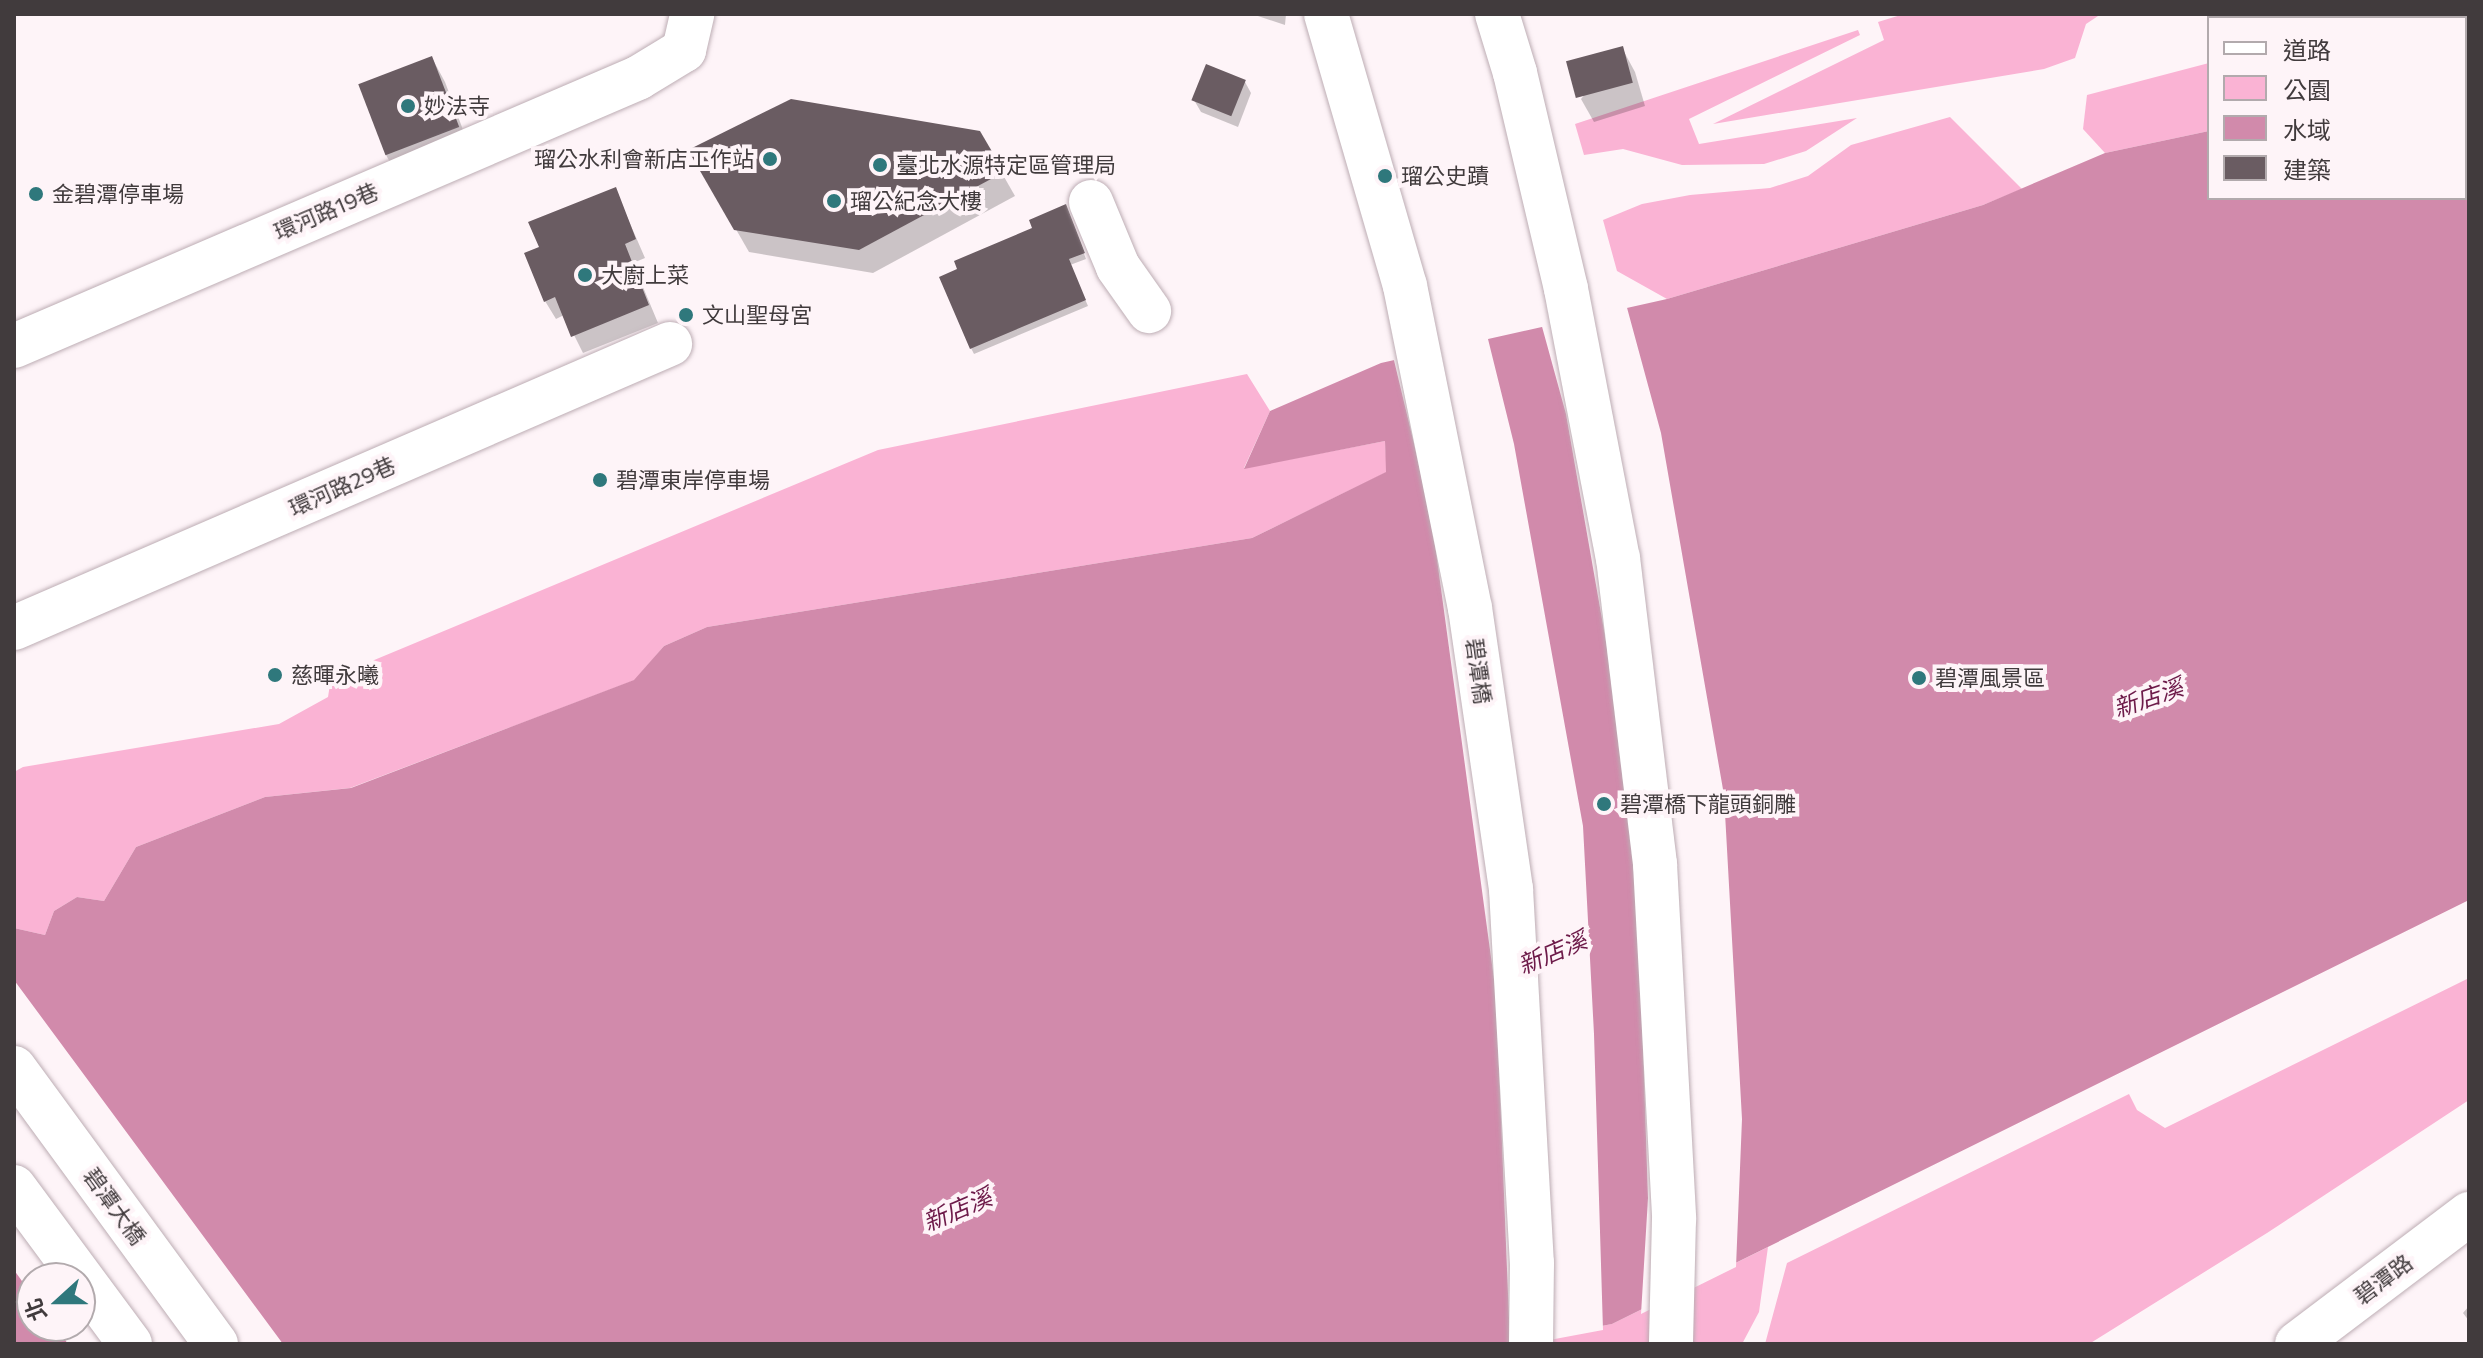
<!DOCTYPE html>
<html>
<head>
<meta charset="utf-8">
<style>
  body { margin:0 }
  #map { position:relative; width:2483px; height:1358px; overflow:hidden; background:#fef4f8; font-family:Commissioner,"Noto Sans TC",sans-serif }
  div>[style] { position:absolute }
  .green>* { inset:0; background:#fab3d4 }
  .water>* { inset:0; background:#d18aab }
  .pier>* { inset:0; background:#fef4f8 }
  .shadow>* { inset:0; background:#0003 }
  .building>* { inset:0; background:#6a5c62; transform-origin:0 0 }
  .roads { filter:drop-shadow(0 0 2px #bdadb4) drop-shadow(0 0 2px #bdadb4) }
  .minor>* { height:44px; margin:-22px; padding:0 22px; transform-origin:22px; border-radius:22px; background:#fff }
  .major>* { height:44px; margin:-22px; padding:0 22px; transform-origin:22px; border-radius:22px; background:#fff }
  .highway>* { height:44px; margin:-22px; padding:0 22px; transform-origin:22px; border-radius:22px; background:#fff }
  .dots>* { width:22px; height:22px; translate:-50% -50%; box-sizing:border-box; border:4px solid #fef4f8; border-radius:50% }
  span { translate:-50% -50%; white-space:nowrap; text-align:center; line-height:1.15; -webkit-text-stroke:8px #fef4f8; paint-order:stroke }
  .poi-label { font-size:22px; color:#413b3d }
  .left { translate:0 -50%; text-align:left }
  .right { translate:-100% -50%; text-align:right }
  .street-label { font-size:22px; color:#413b3d }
  .water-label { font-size:24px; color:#6d1a49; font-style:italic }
  .frame { position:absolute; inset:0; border:16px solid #413b3d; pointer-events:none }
  .legend { position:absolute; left:2207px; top:16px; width:260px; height:184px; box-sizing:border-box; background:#fef4f8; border:2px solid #b2aaad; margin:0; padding:10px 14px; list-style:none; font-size:24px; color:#413b3d }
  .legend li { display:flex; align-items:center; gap:16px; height:40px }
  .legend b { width:40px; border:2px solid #b2aaad }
  .north { position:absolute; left:16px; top:1262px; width:80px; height:80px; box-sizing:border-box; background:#fef4f8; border:2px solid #b2aaad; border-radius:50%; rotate:249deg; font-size:22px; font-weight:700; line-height:32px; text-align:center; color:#413b3d }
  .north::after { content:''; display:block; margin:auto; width:28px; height:36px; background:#2f787c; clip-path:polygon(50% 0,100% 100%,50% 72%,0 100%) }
</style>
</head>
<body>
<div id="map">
  <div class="green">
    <i style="clip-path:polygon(1904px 14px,2101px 14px,2086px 24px,2075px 58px,2044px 69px,1713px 124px,1884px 40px,1878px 22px)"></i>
    <i style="clip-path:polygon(2254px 14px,2380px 14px,2363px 18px,2260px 18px)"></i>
    <i style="clip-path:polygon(2418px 14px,2469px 14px,2469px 75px,2465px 76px,2465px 18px,2405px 18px)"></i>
    <i style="clip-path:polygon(1858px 30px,1860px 35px,1689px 119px,1699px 144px,1857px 118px,1806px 151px,1764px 164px,1682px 165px,1623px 149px,1584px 155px,1575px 124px)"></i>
    <i style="clip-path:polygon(2209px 63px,2209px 131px,2105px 153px,2083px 129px,2087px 95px)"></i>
    <i style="clip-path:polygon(1950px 117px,2022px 189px,1983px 205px,1667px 299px,1617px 271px,1603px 220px,1642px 204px,1690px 195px,1770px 188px,1808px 176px,1851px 145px)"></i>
    <i style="clip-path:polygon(1247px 374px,1270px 411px,1244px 468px,1385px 441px,1387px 472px,1252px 538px,707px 627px,664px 646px,635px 680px,350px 788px,265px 797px,136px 847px,104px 901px,77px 897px,54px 911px,45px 935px,14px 928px,14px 772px,23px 767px,279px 724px,328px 697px,331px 678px,878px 450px)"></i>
    <i style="clip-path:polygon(2469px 978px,2469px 1100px,2267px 1233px,2089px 1344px,1765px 1344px,1787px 1263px,2129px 1094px,2137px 1110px,2165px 1128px)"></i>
    <i style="clip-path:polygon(1768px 1247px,1759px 1312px,1742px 1344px,1507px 1344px,1612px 1324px)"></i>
  </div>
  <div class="water">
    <i style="clip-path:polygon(evenodd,2469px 75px,2469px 900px,1612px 1324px,1507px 1344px,14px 1344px,14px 928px,45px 935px,54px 911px,77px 897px,104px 901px,136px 847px,265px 797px,351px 788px,634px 680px,664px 646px,707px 627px,1252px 538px,1386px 472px,1385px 441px,1244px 469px,1270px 411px,1381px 363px,1667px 299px,1983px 205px,2105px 153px,2209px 131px,2209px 198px,2465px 198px,2465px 76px,2469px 75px,32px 1278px,80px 1278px,80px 1326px,32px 1326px,32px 1278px)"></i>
  </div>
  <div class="pier">
    <i style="clip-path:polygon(1626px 304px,1661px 433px,1724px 795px,1742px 1119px,1736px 1267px,1641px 1314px,1648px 1198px,1635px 807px,1566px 414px,1541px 323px)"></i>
    <i style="clip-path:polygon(1487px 335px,1514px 444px,1583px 826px,1594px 1034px,1603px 1330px,1528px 1344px,1510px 1344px,1496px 994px,1431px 515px,1393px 356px)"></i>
    <i style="clip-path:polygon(14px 980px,283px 1344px,68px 1344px,55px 1326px,80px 1326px,80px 1278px,32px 1278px,32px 1295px,14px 1270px)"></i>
  </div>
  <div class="shadow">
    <i style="clip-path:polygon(1252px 14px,1286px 14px,1285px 25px)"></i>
    <i style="clip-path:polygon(1622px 48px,1635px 72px,1645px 106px,1594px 122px,1581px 99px)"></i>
    <i style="clip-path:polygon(432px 58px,445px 82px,471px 151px,399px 178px,386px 155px)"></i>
    <i style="clip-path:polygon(1245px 82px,1251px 93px,1238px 127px,1201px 112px,1194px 100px)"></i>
    <i style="clip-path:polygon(979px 133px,1015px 196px,873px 273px,749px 252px,691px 151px)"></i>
    <i style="clip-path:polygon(615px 189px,645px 258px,633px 263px,658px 323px,583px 353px,564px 315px,556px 319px,545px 301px,541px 248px)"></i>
    <i style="clip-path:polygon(1068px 212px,1086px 259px,1070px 265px,1088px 306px,974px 354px,971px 348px,1034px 229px)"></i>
    <i style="clip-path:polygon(2469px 1306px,2469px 1321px,2463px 1313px)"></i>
  </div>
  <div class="building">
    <i style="left:1623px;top:46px;width:38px;height:59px;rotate:75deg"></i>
    <i style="left:432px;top:56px;width:76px;height:79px;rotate:69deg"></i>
    <i style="left:1206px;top:64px;width:43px;height:39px;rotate:22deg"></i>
    <i style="clip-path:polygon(791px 99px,980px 131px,1004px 172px,859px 250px,734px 230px,688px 150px)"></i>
    <i style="clip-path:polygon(616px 187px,636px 239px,625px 244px,649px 305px,571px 337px,555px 297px,544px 302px,524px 253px,539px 247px,528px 222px)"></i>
    <i style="clip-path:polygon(1066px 204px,1085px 253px,1069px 259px,1086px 300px,970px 349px,939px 277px,957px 269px,954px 261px,1032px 228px,1029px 220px)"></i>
  </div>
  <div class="roads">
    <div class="minor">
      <i style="left:1091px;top:202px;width:70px;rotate:67.4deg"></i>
      <i style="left:1118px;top:267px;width:54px;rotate:54.8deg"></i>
      <i style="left:14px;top:346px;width:679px;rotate:-23.24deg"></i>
      <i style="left:638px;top:78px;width:54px;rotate:-31.3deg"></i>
      <i style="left:684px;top:50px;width:37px;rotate:-77deg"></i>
      <i style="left:14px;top:628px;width:715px;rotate:-23.41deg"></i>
      <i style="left:2297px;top:1344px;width:216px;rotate:-37.1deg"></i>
    </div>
    <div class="major">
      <i style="left:14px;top:1068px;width:342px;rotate:53.8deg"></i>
      <i style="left:14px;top:1187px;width:195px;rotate:53.5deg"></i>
    </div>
    <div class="highway">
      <i style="left:1326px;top:14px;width:283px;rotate:73.8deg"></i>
      <i style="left:1405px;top:286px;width:328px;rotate:78.6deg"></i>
      <i style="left:1470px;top:608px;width:284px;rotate:81.7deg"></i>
      <i style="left:1511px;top:889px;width:375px;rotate:86.8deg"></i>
      <i style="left:1532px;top:1263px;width:81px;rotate:90.7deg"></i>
      <i style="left:1497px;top:14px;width:62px;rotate:73deg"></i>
      <i style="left:1515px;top:73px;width:222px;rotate:76.7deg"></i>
      <i style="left:1566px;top:289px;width:274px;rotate:79.1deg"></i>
      <i style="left:1618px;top:558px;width:308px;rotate:83.1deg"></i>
      <i style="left:1655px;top:864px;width:356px;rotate:86.9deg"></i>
      <i style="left:1674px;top:1219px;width:125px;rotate:91.4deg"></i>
    </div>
  </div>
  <div class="dots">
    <i style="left:408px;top:106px;background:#2f787c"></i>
    <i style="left:770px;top:159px;background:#2f787c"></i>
    <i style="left:880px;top:165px;background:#2f787c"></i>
    <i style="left:1385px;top:176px;background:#2f787c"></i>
    <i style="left:36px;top:194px;background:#2f787c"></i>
    <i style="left:834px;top:201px;background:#2f787c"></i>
    <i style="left:585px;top:275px;background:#2f787c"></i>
    <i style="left:686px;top:315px;background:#2f787c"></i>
    <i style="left:600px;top:480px;background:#2f787c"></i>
    <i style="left:275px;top:675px;background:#2f787c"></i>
    <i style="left:1919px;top:678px;background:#2f787c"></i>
    <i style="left:1604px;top:804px;background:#2f787c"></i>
  </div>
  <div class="poi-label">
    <span class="left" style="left:424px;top:106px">妙法寺</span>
    <span class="right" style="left:754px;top:159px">瑠公水利會新店工作站</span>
    <span class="left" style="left:896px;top:165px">臺北水源特定區管理局</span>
    <span class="left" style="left:1401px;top:176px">瑠公史蹟</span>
    <span class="left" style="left:52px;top:194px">金碧潭停車場</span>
    <span class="left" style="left:850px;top:201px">瑠公紀念大樓</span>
    <span class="left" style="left:601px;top:275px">大廚上菜</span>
    <span class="left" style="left:702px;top:315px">文山聖母宮</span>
    <span class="left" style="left:616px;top:480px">碧潭東岸停車場</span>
    <span class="left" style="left:291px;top:675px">慈暉永曦</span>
    <span class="left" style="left:1935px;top:678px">碧潭風景區</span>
    <span class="left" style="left:1620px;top:804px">碧潭橋下龍頭銅雕</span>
  </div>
  <div class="street-label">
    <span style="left:326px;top:211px;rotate:-23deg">環河路19巷</span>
    <span style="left:342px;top:486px;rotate:-24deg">環河路29巷</span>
    <span style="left:1479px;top:671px;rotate:82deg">碧潭橋</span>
    <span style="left:115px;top:1206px;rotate:54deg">碧潭大橋</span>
    <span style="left:2383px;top:1279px;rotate:-37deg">碧潭路</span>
  </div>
  <div class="water-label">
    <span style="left:2148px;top:697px;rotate:-19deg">新店溪</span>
    <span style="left:1552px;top:952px;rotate:-23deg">新店溪</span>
    <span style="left:957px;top:1209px;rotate:-23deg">新店溪</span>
  </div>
  <div class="frame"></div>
  <ul class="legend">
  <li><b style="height:10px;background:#fff"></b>道路</li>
  <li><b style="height:22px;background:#fab3d4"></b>公園</li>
  <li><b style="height:22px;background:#d18aab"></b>水域</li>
  <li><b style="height:22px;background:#6a5c62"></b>建築</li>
  </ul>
  <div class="north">北</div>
</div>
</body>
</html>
